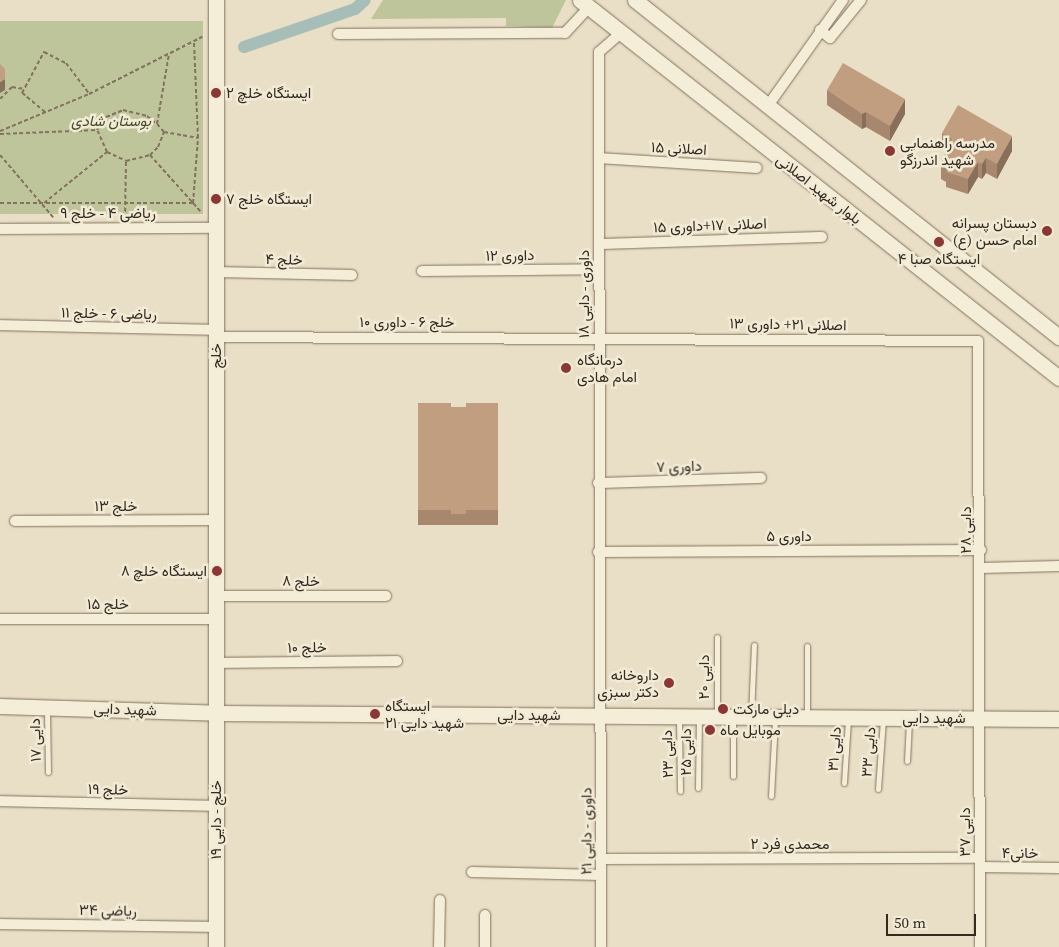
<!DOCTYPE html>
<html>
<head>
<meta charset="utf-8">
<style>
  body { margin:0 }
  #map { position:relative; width:1059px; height:947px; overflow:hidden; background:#e9dfc6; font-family:"Source Serif 4",Vazirmatn,serif }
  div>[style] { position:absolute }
  .green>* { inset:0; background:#bfc59b; transform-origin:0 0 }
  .canal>* { height:12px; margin:-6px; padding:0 6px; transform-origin:6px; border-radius:6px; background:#a7bdb7 }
  .path>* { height:2px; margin-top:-1px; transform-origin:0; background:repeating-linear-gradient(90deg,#82725e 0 4px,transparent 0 6.5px) }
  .roads { filter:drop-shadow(0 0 1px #82725e) drop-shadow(0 0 1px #82725e) }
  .lane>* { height:5px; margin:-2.5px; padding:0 2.5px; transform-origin:2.5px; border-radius:2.5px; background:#f4edd8 }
  .street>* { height:10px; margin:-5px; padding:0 5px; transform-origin:5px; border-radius:5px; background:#f4edd8 }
  .secondary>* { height:15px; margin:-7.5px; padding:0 7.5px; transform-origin:7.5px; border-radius:7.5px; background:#f4edd8 }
  .wall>* { inset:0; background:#a7886e }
  .shaded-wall>* { inset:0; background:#886f5a }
  .building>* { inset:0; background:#c29e80; transform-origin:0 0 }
  .dots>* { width:14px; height:14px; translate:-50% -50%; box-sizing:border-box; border:2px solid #f1ead5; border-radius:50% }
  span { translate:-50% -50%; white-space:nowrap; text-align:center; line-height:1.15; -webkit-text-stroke:5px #f1ead5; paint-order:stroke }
  .poi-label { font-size:15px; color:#342a20 }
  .left { translate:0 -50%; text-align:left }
  .right { translate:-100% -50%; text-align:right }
  .park-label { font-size:15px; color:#434e29; font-style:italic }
  .street-label { font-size:15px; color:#342a20 }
  .scale { position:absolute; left:886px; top:914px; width:90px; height:22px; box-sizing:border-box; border:2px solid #342a20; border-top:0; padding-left:6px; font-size:15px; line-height:18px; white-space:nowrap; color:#342a20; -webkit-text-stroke:4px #f1ead5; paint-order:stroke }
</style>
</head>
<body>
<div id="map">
  <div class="green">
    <i style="clip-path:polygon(383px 0,566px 0,552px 28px,506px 26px,506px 18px,371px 19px)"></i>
    <i style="left:203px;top:21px;width:193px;height:204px;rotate:90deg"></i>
  </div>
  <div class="canal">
    <i style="left:244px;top:47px;width:117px;rotate:-18.9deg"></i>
    <i style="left:355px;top:9px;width:13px;rotate:-42deg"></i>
  </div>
  <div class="path">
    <i style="left:0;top:99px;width:17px;rotate:-45deg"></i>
    <i style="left:12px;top:87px;width:13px;rotate:9deg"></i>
    <i style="left:45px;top:112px;width:30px;rotate:-140deg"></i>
    <i style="left:22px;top:93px;width:47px;rotate:-61.8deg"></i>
    <i style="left:44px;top:52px;width:25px;rotate:27deg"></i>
    <i style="left:66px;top:63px;width:39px;rotate:53deg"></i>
    <i style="left:0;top:131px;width:96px;rotate:-22.6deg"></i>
    <i style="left:89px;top:94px;width:127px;rotate:-26.8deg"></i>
    <i style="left:164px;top:132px;width:35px;rotate:10deg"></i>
    <i style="left:0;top:134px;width:97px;rotate:-2.4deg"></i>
    <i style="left:107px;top:152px;width:21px;rotate:25deg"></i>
    <i style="left:126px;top:161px;width:25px;rotate:-14deg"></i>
    <i style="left:150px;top:155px;width:11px;rotate:-45deg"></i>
    <i style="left:158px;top:147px;width:16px;rotate:-68deg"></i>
    <i style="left:164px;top:132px;width:11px;rotate:-131deg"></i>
    <i style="left:157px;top:124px;width:71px;rotate:-80.3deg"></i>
    <i style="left:0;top:155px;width:82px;rotate:49.5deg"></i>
    <i style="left:150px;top:155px;width:78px;rotate:48.1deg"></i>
    <i style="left:0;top:203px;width:193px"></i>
    <i style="left:193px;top:203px;width:65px;rotate:-85.6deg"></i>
    <i style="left:198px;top:138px;width:96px;rotate:-92.4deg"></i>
    <i style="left:44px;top:203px;width:81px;rotate:-39deg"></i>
    <i style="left:107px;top:152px;width:24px;rotate:-114deg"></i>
    <i style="left:97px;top:130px;width:16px;rotate:-55deg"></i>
    <i style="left:106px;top:117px;width:18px;rotate:-22deg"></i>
    <i style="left:123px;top:110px;width:25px;rotate:14deg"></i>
    <i style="left:147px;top:116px;width:13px;rotate:39deg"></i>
    <i style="left:125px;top:218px;width:57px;rotate:-89deg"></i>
  </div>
  <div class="roads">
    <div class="lane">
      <i style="left:807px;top:646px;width:71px;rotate:90deg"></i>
      <i style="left:47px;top:709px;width:63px;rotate:89.1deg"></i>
      <i style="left:717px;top:716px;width:79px;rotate:-90deg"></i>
      <i style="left:751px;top:716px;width:71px;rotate:-87.6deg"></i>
      <i style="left:679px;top:719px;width:72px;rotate:89.2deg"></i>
      <i style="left:907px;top:761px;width:40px;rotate:-87.1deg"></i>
      <i style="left:733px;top:776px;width:57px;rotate:-90deg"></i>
      <i style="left:844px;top:783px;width:63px;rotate:-86.4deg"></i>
      <i style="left:698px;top:788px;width:69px;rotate:-89.2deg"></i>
      <i style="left:878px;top:789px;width:69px;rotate:-85.9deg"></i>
      <i style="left:771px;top:796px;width:76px;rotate:-87deg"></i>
    </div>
    <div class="street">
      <i style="left:820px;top:30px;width:13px;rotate:39deg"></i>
      <i style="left:830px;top:38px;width:49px;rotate:-50.8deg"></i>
      <i style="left:338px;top:34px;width:227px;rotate:-0.3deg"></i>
      <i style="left:565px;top:33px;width:35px;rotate:-47deg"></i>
      <i style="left:767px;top:107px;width:131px;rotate:-54.6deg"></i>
      <i style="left:599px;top:158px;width:158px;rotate:3.6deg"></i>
      <i style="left:0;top:229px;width:216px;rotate:-0.3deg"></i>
      <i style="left:599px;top:244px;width:223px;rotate:-1.8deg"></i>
      <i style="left:422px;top:271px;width:177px;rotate:-0.6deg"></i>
      <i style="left:216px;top:272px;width:136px;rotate:1.3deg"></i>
      <i style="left:0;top:325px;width:216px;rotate:1.3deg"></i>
      <i style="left:216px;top:337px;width:762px;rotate:0.3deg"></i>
      <i style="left:978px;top:341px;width:606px;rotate:89.81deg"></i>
      <i style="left:598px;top:483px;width:163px;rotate:-1.8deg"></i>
      <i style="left:15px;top:521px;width:202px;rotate:-0.3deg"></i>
      <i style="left:598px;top:552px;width:383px;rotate:-0.3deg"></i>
      <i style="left:981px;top:568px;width:78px;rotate:-1.5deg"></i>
      <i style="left:217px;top:596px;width:169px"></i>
      <i style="left:0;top:619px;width:217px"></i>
      <i style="left:217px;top:663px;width:180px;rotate:-0.6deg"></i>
      <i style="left:0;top:801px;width:216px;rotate:1.3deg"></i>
      <i style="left:601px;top:859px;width:379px;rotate:-0.2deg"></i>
      <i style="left:980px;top:867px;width:79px;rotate:0.7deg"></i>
      <i style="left:472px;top:872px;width:129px;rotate:1.3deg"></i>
      <i style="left:0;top:924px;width:216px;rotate:0.8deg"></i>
      <i style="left:439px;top:947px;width:47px;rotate:-88.8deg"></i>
      <i style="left:485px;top:947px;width:32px;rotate:-90deg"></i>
      <i style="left:601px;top:947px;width:895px;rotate:-90.13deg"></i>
      <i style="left:599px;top:52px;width:29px;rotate:-41deg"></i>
    </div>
    <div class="secondary">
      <i style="left:580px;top:0;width:610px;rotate:38.28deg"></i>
      <i style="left:635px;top:0;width:542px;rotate:38.48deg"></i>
      <i style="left:0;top:706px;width:217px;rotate:1.8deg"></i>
      <i style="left:217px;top:713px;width:842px;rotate:0.41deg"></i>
      <i style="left:216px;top:947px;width:947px;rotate:-90deg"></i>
    </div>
  </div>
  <div class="wall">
    <i style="clip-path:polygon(827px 90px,905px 114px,890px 141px,866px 127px,862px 129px,827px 105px)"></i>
    <i style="clip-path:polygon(942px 133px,1012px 151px,997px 179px,986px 173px,982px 179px,978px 177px,968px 194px,946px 187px,946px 182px,941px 179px,941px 164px,947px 151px,942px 148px)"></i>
    <i style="clip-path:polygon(418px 403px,451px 407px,466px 407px,498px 403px,498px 525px,418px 525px)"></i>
  </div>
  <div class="shaded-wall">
    <i style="clip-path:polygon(5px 79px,5px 90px,0 93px,0 82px)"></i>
    <i style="clip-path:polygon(905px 99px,905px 114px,890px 141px,890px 126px)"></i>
    <i style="clip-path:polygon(866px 112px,866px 127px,862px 129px,862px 114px)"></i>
    <i style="clip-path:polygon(1012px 136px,1012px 151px,997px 179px,997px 164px)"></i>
    <i style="clip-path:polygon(986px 158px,986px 173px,982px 179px,982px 164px)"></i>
    <i style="clip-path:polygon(978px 162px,978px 177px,968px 194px,968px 179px)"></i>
  </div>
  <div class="building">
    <i style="clip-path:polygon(843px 63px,905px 99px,890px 126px,866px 112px,862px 114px,827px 90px)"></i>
    <i style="clip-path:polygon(0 64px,5px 69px,5px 79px,0 82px)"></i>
    <i style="clip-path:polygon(958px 105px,1012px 136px,997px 164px,986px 158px,982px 164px,978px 162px,968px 179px,946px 172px,948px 168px,941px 164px,952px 139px,942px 133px)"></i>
    <i style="left:418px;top:403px;width:33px;height:107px"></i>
    <i style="left:466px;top:403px;width:32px;height:107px"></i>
    <i style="left:451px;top:407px;width:15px;height:107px"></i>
  </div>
  <div class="dots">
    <i style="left:216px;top:93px;background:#8a3735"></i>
    <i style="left:890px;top:151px;background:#8a3735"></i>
    <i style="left:216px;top:199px;background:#8a3735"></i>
    <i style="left:1047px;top:231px;background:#8a3735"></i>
    <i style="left:939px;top:242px;background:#8a3735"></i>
    <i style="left:566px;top:368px;background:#8a3735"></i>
    <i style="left:217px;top:571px;background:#8a3735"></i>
    <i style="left:669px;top:683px;background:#8a3735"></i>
    <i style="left:723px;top:709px;background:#8a3735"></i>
    <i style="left:375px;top:714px;background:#8a3735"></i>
    <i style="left:710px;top:730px;background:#8a3735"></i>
  </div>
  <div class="poi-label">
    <span class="left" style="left:226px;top:93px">ایستگاه خلچ ۲</span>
    <span class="left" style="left:900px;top:151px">مدرسه راهنمایی<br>شهید اندرزگو</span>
    <span class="left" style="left:226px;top:199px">ایستگاه خلج ۷</span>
    <span class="right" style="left:1037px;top:231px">دبستان پسرانه<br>امام حسن (ع)</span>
    <span style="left:939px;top:259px">ایستگاه صبا ۴</span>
    <span class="left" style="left:577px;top:368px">درمانگاه<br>امام هادی</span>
    <span class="right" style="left:207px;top:571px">ایستگاه خلچ ۸</span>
    <span class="right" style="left:659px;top:683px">داروخانه<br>دکتر سبزی</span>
    <span class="left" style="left:385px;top:714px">ایستگاه<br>شهید دایی ۲۱</span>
    <span class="left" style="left:733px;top:709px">دیلی مارکت</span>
    <span class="left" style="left:720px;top:730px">موبایل ماه</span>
  </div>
  <div class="park-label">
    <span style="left:111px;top:121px">بوستان شادی</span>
  </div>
  <div class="street-label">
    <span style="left:679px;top:148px;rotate:3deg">اصلانی ۱۵</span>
    <span style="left:819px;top:189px;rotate:38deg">بلوار شهید اصلانی</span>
    <span style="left:108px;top:213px">ریاضی ۴ - خلج ۹</span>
    <span style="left:710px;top:225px;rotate:-2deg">اصلانی ۱۷+داوری ۱۵</span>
    <span style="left:510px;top:255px;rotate:-1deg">داوری ۱۲</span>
    <span style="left:284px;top:259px;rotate:1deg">خلج ۴</span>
    <span style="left:584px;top:294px;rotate:-90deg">داوری - دایی ۱۸</span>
    <span style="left:109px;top:313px;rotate:1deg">ریاضی ۶ - خلج ۱۱</span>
    <span style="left:407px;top:322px">خلج ۶ - داوری ۱۰</span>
    <span style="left:788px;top:324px;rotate:1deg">اصلانی ۲۱+ داوری ۱۳</span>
    <span style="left:216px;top:356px;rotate:-90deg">خلج</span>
    <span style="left:679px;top:466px;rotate:-2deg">داوری ۷</span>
    <span style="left:116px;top:506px">خلج ۱۳</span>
    <span style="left:966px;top:530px;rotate:-90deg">دایی ۲۸</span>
    <span style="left:789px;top:536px">داوری ۵</span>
    <span style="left:301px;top:581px">خلج ۸</span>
    <span style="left:108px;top:604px">خلج ۱۵</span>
    <span style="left:307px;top:647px;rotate:-1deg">خلج ۱۰</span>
    <span style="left:704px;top:677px;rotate:-90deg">دایی ۲۰</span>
    <span style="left:125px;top:709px;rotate:2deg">شهید دایی</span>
    <span style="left:529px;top:715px">شهید دایی</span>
    <span style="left:934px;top:718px">شهید دایی</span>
    <span style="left:35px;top:740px;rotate:-91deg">دایی ۱۷</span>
    <span style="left:834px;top:749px;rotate:-86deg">دایی ۳۱</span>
    <span style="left:686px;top:752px;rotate:-90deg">دایی ۲۵</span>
    <span style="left:868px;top:752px;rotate:-85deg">دایی ۳۳</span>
    <span style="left:667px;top:754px;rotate:-91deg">دایی ۲۳</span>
    <span style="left:108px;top:789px;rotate:1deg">خلج ۱۹</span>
    <span style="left:216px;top:820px;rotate:-90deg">خلج - دایی ۱۹</span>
    <span style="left:586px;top:831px;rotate:-90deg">داوری - دایی ۲۱</span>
    <span style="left:965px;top:832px;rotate:-90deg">دایی ۳۷</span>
    <span style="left:790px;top:844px">محمدی فرد ۲</span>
    <span style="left:1020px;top:853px">خانی۴</span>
    <span style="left:108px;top:910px;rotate:1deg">ریاضی ۳۴</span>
  </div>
  <div class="scale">50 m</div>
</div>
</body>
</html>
